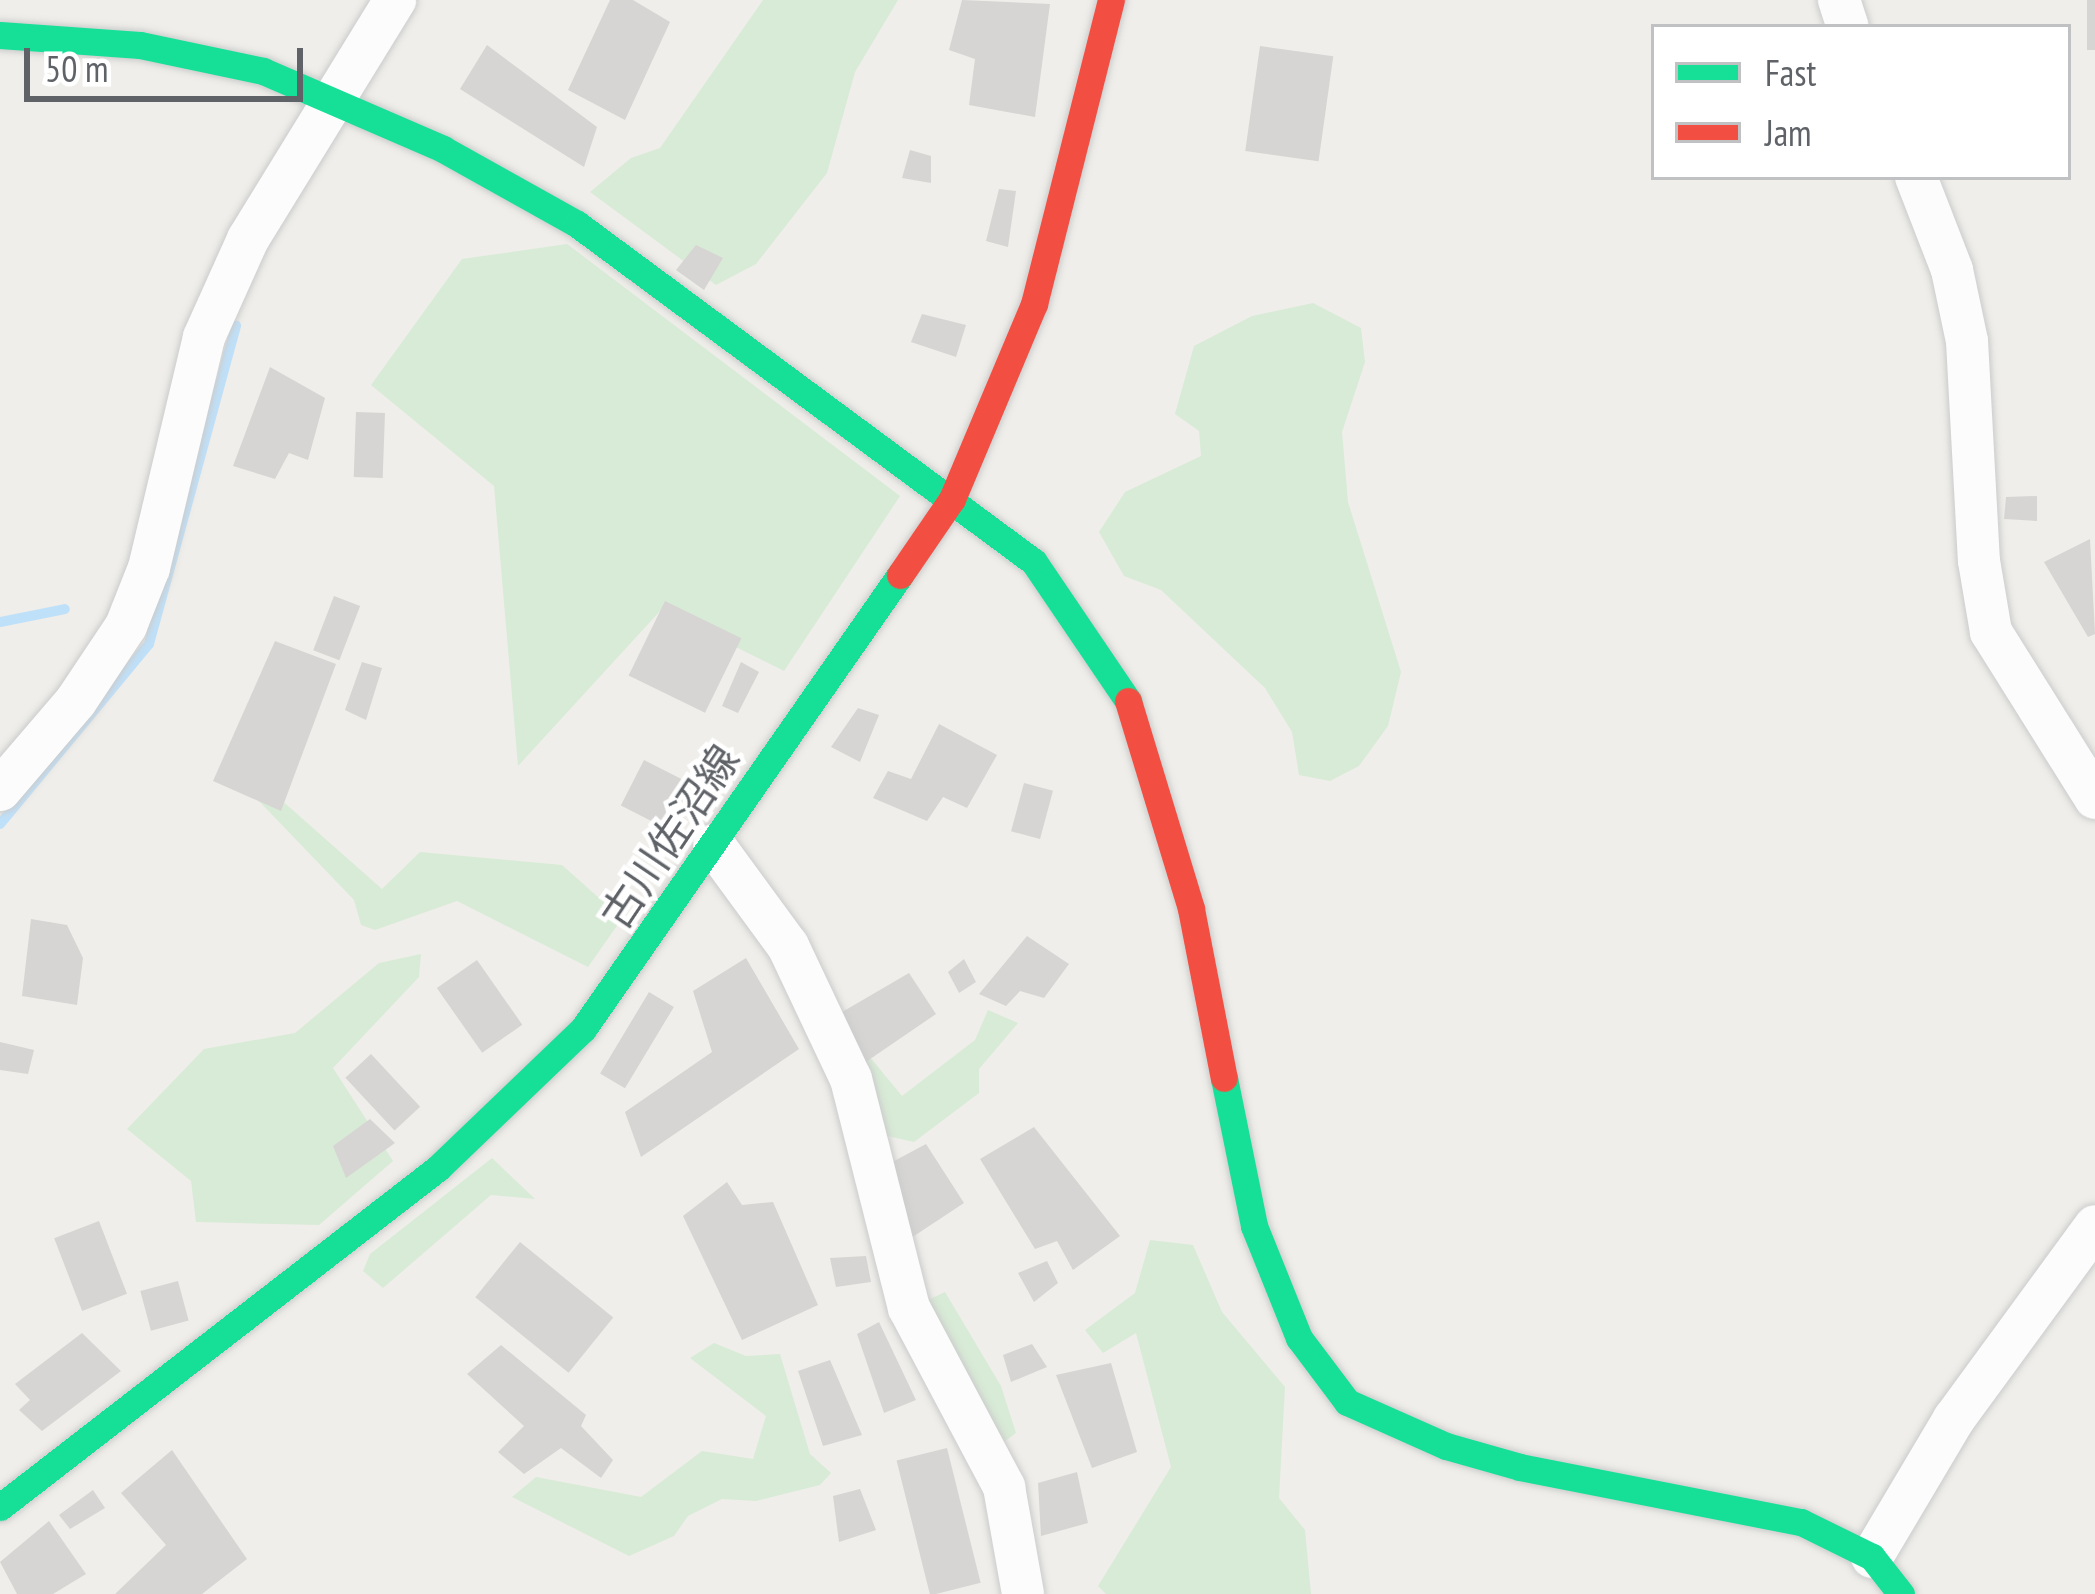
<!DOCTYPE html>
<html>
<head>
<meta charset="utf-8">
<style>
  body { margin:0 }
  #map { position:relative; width:2095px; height:1594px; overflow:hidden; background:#efeeea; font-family:"PT Sans Narrow","Noto Sans JP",sans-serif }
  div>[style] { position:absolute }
  .green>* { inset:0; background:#d8ebd6 }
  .stream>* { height:10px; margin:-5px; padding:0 5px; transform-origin:5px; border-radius:5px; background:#bfe0f9 }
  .building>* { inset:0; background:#d6d5d3; transform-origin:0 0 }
  .roads { filter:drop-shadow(0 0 3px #cbcccc) drop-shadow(0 0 3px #cbcccc) }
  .street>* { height:42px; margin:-21px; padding:0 21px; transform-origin:21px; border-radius:21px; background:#fdfcfc }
  .fast>* { height:27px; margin:-13.5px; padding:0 13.5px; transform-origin:13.5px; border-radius:13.5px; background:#16e098 }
  .jam>* { height:27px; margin:-13.5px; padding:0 13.5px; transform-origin:13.5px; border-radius:13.5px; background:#f24e42 }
  span { translate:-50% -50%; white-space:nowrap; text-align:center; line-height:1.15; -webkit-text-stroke:9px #fff; paint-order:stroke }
  .street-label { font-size:42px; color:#5f6368 }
  .legend { position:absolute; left:1651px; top:24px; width:420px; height:156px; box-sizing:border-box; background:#fff; border:3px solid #bfc1c3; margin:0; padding:15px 21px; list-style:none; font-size:36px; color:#5f6368 }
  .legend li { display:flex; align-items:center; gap:24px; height:60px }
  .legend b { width:60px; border:3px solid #bfc1c3 }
  .scale { position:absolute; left:24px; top:48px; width:279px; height:54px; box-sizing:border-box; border:6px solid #5f6368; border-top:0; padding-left:15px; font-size:36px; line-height:42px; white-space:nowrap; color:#5f6368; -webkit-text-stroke:9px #fff; paint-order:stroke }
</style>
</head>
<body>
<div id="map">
  <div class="green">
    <i style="clip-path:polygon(763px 0,898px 0,855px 72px,827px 173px,756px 264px,716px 285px,590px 192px,631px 158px,660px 148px)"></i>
    <i style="clip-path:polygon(567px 244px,900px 496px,784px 671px,661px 610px,518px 766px,494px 486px,371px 385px,462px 259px)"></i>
    <i style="clip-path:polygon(1313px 303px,1361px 328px,1365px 362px,1342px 432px,1348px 502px,1401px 672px,1388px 726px,1359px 766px,1330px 781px,1299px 775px,1292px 732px,1265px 688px,1161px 590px,1124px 576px,1099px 532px,1125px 492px,1201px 456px,1199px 431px,1175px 414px,1194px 346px,1252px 316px)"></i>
    <i style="clip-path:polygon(256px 798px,279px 798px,382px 889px,420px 852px,562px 865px,599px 898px,633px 903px,588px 967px,457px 901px,375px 930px,361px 925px,354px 900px)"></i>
    <i style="clip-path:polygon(421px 954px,419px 977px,333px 1068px,393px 1161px,319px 1225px,196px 1222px,191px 1181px,127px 1129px,204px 1049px,295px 1033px,379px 963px)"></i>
    <i style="clip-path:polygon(988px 1010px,1018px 1023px,979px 1069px,979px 1093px,914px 1142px,883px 1135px,850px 1033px,902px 1096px,975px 1040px)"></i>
    <i style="clip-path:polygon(492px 1158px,535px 1199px,491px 1195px,383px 1288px,363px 1271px,370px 1254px)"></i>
    <i style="clip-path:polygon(1150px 1240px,1193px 1245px,1222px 1312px,1285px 1387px,1279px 1498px,1305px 1530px,1311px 1594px,1106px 1594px,1098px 1586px,1171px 1467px,1136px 1333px,1103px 1353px,1085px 1330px,1135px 1293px)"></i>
    <i style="clip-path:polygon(945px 1292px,1001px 1386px,1016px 1433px,1001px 1444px,926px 1301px)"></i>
    <i style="clip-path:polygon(714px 1343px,746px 1356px,780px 1354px,810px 1454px,831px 1473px,820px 1485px,756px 1501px,722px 1499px,688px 1516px,674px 1536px,629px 1556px,512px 1497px,536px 1477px,641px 1497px,702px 1451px,753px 1459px,766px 1416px,690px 1358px)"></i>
  </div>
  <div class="stream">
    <i style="left:0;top:622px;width:66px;rotate:-11.3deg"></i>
    <i style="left:0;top:824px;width:234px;rotate:-50.4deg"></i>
    <i style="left:149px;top:644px;width:330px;rotate:-74.7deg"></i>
  </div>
  <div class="building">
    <i style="clip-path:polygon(610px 0,633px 0,670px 22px,625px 120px,568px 90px)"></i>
    <i style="clip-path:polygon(962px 0,1050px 4px,1035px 117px,969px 105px,975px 59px,949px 50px)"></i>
    <i style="left:2087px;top:0;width:8px;height:50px"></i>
    <i style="clip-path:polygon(487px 45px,597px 127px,584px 167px,460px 89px)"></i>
    <i style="left:1260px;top:46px;width:74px;height:106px;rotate:8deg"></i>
    <i style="clip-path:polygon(910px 150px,931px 156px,931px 183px,902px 178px)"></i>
    <i style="clip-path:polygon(999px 189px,1016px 191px,1008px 247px,986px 241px)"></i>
    <i style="clip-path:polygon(696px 245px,723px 258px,704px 290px,676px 270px)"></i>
    <i style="clip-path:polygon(922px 314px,966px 325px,956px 357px,911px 342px)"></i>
    <i style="clip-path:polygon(270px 367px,325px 398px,308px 460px,289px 453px,275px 479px,233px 466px)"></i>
    <i style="left:356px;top:412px;width:29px;height:65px;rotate:2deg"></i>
    <i style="clip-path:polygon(2037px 496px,2037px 521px,2004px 519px,2006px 497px)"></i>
    <i style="clip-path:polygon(2090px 539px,2095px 634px,2088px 637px,2044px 562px)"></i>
    <i style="left:334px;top:596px;width:28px;height:58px;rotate:21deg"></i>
    <i style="left:665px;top:601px;width:85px;height:83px;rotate:26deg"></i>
    <i style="clip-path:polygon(275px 641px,336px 664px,281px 811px,213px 781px)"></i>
    <i style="clip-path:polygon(362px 662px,382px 668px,366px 720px,345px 710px)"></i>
    <i style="clip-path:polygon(741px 662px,759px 672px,738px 713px,722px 706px)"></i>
    <i style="clip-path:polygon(858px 708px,879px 715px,860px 762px,831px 747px)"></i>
    <i style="clip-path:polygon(939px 724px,997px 755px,967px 808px,943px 797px,927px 821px,873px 798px,888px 771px,911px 779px)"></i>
    <i style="left:644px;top:760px;width:53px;height:51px;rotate:27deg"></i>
    <i style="left:1024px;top:783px;width:30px;height:50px;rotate:15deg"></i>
    <i style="clip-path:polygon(31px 919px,67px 925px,83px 958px,77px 1005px,22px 996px)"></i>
    <i style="clip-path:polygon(1027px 936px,1069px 964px,1044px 998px,1020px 991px,1006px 1006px,979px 994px)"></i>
    <i style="clip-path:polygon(746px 958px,799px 1049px,641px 1157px,625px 1112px,712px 1052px,693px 991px)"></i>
    <i style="clip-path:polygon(964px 959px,976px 982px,959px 993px,948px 972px)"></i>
    <i style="left:477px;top:960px;width:79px;height:49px;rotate:55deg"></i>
    <i style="clip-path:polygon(909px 973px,936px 1014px,857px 1068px,837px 1015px)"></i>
    <i style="left:649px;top:992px;width:29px;height:95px;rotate:31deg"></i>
    <i style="clip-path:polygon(0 1042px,34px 1050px,28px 1074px,0 1070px)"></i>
    <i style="left:371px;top:1054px;width:72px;height:35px;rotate:47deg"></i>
    <i style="clip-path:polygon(370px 1119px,395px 1143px,346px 1178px,333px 1146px)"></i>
    <i style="clip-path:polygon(1034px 1127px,1120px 1236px,1073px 1270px,1057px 1241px,1035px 1249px,980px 1159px)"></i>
    <i style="clip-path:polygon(926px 1144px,964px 1203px,908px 1240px,883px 1167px)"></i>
    <i style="clip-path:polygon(727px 1182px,742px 1205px,773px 1202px,818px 1305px,742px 1340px,683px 1216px)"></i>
    <i style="left:99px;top:1221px;width:78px;height:48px;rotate:69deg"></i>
    <i style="left:520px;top:1242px;width:120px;height:71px;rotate:39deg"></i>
    <i style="clip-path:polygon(866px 1256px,871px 1282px,836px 1287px,830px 1258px)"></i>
    <i style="clip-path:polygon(1047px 1261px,1058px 1283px,1034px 1302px,1018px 1273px)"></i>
    <i style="left:178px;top:1281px;width:41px;height:39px;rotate:75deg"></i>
    <i style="clip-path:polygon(879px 1322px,916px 1400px,884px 1413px,857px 1334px)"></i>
    <i style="clip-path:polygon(82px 1333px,121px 1371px,42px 1431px,19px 1410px,30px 1400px,15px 1384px)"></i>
    <i style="clip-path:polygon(1032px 1344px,1047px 1367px,1011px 1382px,1003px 1355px)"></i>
    <i style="clip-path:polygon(501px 1345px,586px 1415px,581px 1426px,613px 1460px,601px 1478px,561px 1448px,524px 1474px,498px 1452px,524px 1426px,467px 1374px)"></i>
    <i style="clip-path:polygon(830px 1360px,862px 1435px,823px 1446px,798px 1371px)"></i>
    <i style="clip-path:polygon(1111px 1363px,1137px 1452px,1092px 1468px,1056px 1375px)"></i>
    <i style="left:947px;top:1448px;width:139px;height:52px;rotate:76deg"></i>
    <i style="clip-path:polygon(172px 1450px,247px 1559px,202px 1594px,115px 1594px,166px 1545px,121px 1493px)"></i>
    <i style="clip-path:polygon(1077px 1472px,1088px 1523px,1041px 1536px,1038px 1483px)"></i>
    <i style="clip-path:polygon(860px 1489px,876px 1530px,839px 1542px,833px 1496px)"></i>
    <i style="clip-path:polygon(93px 1490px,105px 1508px,70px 1529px,59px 1515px)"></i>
    <i style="clip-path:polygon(49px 1521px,86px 1574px,53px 1594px,17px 1594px,0 1562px)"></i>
  </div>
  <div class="roads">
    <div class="street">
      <i style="left:1839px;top:0;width:28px;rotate:72deg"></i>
      <i style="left:1916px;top:177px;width:100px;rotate:68.8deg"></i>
      <i style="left:1952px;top:270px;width:73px;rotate:78.1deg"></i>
      <i style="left:1967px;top:341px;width:220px;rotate:86.9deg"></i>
      <i style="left:1979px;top:561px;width:72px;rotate:80.4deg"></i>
      <i style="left:1991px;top:632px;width:196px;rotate:57.9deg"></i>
      <i style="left:0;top:790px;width:117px;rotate:-49.5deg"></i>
      <i style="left:76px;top:701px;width:90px;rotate:-56.3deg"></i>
      <i style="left:126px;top:626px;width:62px;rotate:-68.4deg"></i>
      <i style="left:149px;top:568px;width:237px;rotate:-76.6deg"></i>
      <i style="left:204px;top:337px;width:107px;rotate:-65.8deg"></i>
      <i style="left:248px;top:239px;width:281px;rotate:-58.4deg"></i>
      <i style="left:714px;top:845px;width:125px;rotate:53.8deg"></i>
      <i style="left:788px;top:946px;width:147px;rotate:64.7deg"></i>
      <i style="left:851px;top:1079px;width:236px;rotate:75.8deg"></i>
      <i style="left:909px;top:1308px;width:203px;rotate:62deg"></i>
      <i style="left:1004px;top:1487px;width:109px;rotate:79.9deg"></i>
      <i style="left:1872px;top:1557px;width:161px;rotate:-59.3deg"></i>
      <i style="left:1954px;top:1419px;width:239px;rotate:-53.8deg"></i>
    </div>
    <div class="fast">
      <i style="left:0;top:35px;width:140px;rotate:4.1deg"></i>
      <i style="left:140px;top:45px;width:126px;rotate:11.9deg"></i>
      <i style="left:263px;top:71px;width:196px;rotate:23.4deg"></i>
      <i style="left:443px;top:149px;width:154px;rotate:29.2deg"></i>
      <i style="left:577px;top:224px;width:568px;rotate:36.49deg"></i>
      <i style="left:1034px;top:562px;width:168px;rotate:55.9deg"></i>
      <i style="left:1224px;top:1078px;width:151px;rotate:78.5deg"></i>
      <i style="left:1254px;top:1226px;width:121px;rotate:68.1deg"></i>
      <i style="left:1299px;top:1338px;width:80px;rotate:53.1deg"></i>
      <i style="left:1347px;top:1402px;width:108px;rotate:24deg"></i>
      <i style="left:1446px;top:1446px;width:77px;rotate:15.8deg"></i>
      <i style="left:1520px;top:1467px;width:286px;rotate:11.1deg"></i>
      <i style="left:1801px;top:1522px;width:79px;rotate:26.2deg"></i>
      <i style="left:1872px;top:1557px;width:47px;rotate:51.9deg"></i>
      <i style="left:0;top:1507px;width:554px;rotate:-37.74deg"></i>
      <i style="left:438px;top:1168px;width:201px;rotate:-43.8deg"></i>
      <i style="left:583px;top:1029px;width:554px;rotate:-55.08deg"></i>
    </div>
    <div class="jam">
      <i style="left:900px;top:575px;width:92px;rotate:-55.6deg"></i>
      <i style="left:952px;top:499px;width:212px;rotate:-67.2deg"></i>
      <i style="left:1034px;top:304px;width:314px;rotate:-75.8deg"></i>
      <i style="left:1128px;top:701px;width:217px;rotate:73.1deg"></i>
      <i style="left:1191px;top:909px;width:172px;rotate:79deg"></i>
    </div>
  </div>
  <div class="street-label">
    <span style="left:670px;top:837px;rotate:-56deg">古川佐沼線</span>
  </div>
  <ul class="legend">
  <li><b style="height:15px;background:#16e098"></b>Fast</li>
  <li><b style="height:15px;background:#f24e42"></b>Jam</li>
  </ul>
  <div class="scale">50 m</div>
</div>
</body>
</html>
